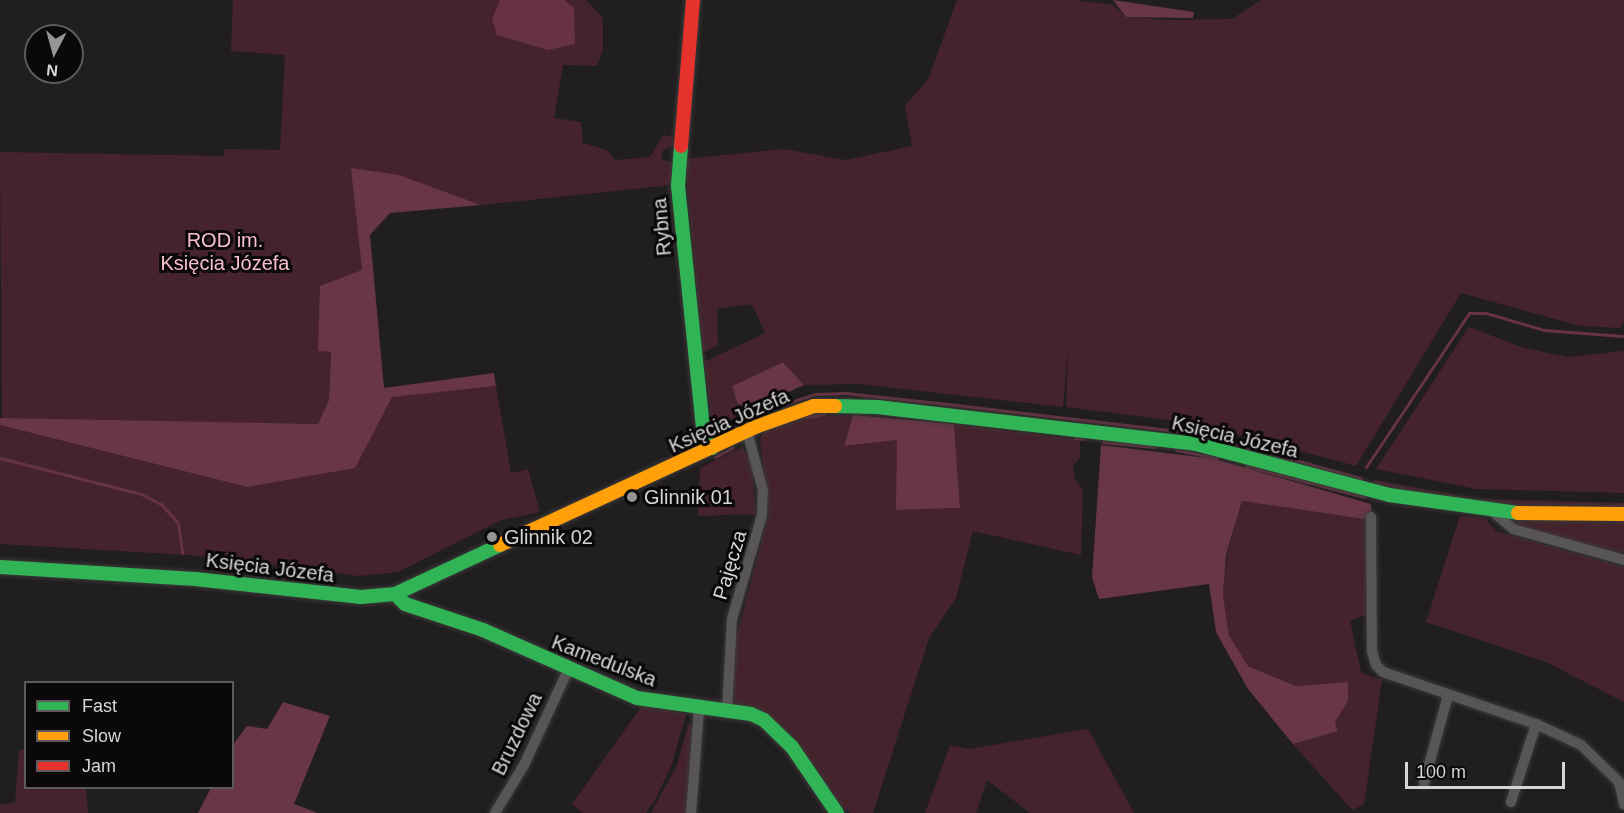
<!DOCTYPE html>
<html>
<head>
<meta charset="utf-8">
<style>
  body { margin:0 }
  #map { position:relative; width:1624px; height:813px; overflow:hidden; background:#211e1f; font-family:Helvetica,sans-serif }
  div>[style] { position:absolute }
  .green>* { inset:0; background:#45232c }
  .forest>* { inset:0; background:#683644 }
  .water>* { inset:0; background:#673342 }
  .stream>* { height:3px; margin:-1.5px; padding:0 1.5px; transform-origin:1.5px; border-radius:1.5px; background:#673342 }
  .roads { filter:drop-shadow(0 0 2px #3b393a) drop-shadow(0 0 2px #3b393a) }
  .street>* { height:10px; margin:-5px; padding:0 5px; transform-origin:5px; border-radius:5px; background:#575556 }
  .fast>* { height:14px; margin:-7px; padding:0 7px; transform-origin:7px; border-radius:7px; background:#30b455 }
  .slow>* { height:14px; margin:-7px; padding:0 7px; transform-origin:7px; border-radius:7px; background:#ff9f0a }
  .jam>* { height:14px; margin:-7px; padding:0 7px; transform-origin:7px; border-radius:7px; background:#e5322d }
  .dots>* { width:16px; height:16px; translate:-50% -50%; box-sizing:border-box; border:3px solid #0a0808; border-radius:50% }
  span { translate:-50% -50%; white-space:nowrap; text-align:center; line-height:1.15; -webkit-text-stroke:6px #0a0808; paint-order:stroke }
  .street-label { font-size:20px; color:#d7d4d4 }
  .park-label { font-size:20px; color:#f7becb }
  .poi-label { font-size:20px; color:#d7d4d4 }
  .left { translate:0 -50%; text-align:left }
  .legend { position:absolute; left:24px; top:681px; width:210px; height:108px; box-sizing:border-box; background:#0a0808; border:2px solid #5c5a5a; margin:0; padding:8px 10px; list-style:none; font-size:18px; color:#d7d4d4 }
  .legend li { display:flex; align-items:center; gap:12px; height:30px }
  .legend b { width:30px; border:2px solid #5c5a5a }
  .north { position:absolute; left:24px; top:24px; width:60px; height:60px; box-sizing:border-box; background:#0a0808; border:2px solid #5c5a5a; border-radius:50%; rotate:186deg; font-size:16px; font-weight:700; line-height:24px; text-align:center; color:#d7d4d4 }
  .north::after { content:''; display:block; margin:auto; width:21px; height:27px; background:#979495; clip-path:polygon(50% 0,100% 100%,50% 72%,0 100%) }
  .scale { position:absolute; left:1405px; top:762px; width:160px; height:27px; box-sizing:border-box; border:3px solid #d7d4d4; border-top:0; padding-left:8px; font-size:18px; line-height:21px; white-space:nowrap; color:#d7d4d4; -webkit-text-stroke:4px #0a0808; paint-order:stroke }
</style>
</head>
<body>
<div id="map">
  <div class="green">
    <i style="clip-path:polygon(233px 0,586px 0,603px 18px,603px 49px,597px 66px,563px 65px,554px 118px,581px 122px,583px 143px,607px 150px,615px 160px,650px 157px,663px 135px,674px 137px,673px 146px,663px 150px,661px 159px,673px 163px,672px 185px,481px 205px,352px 168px,362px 270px,318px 351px,331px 352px,329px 400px,318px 424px,2px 419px,0 152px,224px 156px,225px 149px,280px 150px,285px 55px,231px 51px)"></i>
    <i style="clip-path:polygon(957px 0,1076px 0,1113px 5px,1126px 17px,1167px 20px,1232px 19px,1261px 0,1624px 0,1624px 321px,1620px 328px,1580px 326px,1461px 293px,1356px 466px,1200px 424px,1066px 407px,1068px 347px,1063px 407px,859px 384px,804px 385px,783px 362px,732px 386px,741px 414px,713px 428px,704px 362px,765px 333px,752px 304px,717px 309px,718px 345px,702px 353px,685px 159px,783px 149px,846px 160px,912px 146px,905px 105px,928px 80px)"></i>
    <i style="clip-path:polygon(1469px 327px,1521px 347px,1567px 357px,1624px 351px,1624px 493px,1476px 489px,1376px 469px)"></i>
    <i style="clip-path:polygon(496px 386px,511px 473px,528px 469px,540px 512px,501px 520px,398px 572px,359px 576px,188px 555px,0 544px,0 425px,247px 487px,385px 405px,392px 396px)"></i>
    <i style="clip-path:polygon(853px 415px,844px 446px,897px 440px,897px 510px,960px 508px,954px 424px,1080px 440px,1080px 457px,1073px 466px,1075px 479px,1083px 490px,1081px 555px,973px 531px,956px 598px,929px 638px,873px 813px,850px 813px,829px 794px,788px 739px,735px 705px,730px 662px,769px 513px,760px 439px,764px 430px,800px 417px)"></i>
    <i style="clip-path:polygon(742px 447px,751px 461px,756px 514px,698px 516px,700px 468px)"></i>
    <i style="clip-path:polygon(1375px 480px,1476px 499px,1624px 503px,1624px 508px,1475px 504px,1371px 484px)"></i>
    <i style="clip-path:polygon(1242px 501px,1371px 519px,1368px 614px,1350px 621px,1361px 673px,1382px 680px,1364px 804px,1352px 810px,1293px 744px,1338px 731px,1335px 722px,1348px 701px,1348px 682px,1296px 686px,1248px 666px,1229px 635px,1223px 595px,1227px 555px)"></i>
    <i style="clip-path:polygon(1460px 516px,1485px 518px,1496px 531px,1624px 567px,1624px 702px,1548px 663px,1426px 622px)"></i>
    <i style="clip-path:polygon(1516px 521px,1624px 522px,1624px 555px,1516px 525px)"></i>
    <i style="clip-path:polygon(644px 703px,686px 714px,672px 764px,656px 798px,646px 813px,583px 813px,572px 804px)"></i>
    <i style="clip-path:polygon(688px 725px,692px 725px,687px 813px,651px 813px,677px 765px)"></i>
    <i style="clip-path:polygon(1088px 729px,1134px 813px,1030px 813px,987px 780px,976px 813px,925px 813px,950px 745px,970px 749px)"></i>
    <i style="clip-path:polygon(19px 750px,25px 750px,26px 788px,86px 788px,88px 813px,0 813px,0 804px,15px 803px)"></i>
  </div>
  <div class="forest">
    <i style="clip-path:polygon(1113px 0,1194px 12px,1193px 18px,1126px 17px)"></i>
    <i style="clip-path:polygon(351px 168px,399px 175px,481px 205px,390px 213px,370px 235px,384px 388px,494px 373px,496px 386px,392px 397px,355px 468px,247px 487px,0 425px,0 418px,318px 424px,329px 400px,331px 352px,318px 351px,320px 286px,362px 270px)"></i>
    <i style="clip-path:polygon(783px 362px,804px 385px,741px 414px,732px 386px)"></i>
    <i style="clip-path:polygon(853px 415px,954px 424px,960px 508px,896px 510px,897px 440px,844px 446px)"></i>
    <i style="clip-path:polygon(1101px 445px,1215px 459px,1371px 504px,1372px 520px,1242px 501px,1226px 555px,1223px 595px,1229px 635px,1248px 666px,1296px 686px,1348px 682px,1348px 701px,1335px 722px,1338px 731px,1293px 744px,1248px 689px,1216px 632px,1209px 584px,1099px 599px,1092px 577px)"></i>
    <i style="clip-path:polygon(283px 702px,330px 716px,294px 804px,318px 813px,198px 813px,211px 788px,232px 788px,233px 745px,247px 726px,267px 729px)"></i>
  </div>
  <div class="water">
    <i style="clip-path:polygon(500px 0,564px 0,574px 8px,575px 44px,548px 50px,497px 35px,492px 19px)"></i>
  </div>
  <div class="stream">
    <i style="left:768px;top:409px;width:49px;rotate:-17.7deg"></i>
    <i style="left:815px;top:394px;width:30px;rotate:-2deg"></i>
    <i style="left:845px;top:393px;width:112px;rotate:6.2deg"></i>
    <i style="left:956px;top:405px;width:242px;rotate:6.7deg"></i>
    <i style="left:1196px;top:433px;width:171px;rotate:15.3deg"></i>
    <i style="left:807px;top:417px;width:17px;rotate:-10deg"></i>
    <i style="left:1075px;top:438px;width:8px;rotate:7deg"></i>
    <i style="left:1103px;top:442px;width:51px;rotate:5.6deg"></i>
    <i style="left:1176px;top:450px;width:42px;rotate:11deg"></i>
    <i style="left:715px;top:457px;width:20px;rotate:-27deg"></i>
    <i style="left:0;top:458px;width:146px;rotate:14.3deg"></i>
    <i style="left:141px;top:494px;width:22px;rotate:27deg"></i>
    <i style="left:161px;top:504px;width:25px;rotate:48deg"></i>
    <i style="left:178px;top:523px;width:30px;rotate:82deg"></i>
    <i style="left:1246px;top:466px;width:122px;rotate:14.7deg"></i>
    <i style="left:1366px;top:467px;width:185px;rotate:-56.2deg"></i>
    <i style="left:1469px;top:313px;width:17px"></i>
    <i style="left:1486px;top:313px;width:60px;rotate:16.3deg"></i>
    <i style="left:1544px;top:330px;width:79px;rotate:4.3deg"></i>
  </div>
  <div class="roads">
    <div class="street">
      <i style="left:1493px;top:512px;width:26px;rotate:40deg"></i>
      <i style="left:1513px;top:529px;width:115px;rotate:15.6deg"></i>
      <i style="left:1371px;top:517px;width:134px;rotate:89.6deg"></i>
      <i style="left:1372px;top:651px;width:15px;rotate:74deg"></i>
      <i style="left:1376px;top:665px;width:10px;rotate:45deg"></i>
      <i style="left:1383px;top:672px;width:162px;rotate:18.8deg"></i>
      <i style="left:1536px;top:724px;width:50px;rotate:25deg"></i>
      <i style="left:1581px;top:745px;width:53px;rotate:44.2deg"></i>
      <i style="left:1619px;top:782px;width:23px;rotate:77deg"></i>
      <i style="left:727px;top:711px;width:92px;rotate:-86.9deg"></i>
      <i style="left:732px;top:619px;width:108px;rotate:-73.9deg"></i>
      <i style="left:762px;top:515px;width:24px;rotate:-88deg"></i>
      <i style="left:763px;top:491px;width:62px;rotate:-104.9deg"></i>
      <i style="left:1424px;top:783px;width:91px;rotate:-74.7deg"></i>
      <i style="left:1511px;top:802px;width:82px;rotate:-72.2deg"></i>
      <i style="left:495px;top:813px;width:56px;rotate:-58.9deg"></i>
      <i style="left:524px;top:765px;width:105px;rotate:-65.1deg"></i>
      <i style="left:691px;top:813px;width:103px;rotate:-85.6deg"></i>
    </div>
    <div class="fast">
      <i style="left:681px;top:146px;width:40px;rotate:94.3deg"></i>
      <i style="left:678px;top:186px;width:243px;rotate:84.1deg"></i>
      <i style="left:703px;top:428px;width:22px;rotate:66deg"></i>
      <i style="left:835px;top:406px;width:42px;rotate:1.4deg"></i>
      <i style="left:877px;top:407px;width:321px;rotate:6.6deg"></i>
      <i style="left:1196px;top:444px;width:200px;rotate:14.8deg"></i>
      <i style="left:1389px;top:495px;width:130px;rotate:7.9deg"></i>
      <i style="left:0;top:567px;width:195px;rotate:3.5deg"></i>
      <i style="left:195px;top:579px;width:167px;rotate:6.2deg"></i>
      <i style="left:361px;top:597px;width:34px;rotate:-5deg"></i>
      <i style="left:395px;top:594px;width:116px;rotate:-25deg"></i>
      <i style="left:395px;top:594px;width:14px;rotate:45deg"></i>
      <i style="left:405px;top:604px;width:82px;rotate:18.4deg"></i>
      <i style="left:483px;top:630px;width:168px;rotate:23.8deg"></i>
      <i style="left:637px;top:698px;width:115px;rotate:8deg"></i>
      <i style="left:751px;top:714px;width:14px;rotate:25deg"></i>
      <i style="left:764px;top:720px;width:39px;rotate:44deg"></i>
      <i style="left:792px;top:747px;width:80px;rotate:55.7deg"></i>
    </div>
    <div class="slow">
      <i style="left:1518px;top:513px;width:106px;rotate:0.5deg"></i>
      <i style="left:500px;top:545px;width:284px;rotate:-24.8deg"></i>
      <i style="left:758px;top:426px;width:59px;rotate:-19.7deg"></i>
      <i style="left:814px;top:406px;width:21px"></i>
    </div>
    <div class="jam">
      <i style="left:681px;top:146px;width:146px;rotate:-85.3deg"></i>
    </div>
  </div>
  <div class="dots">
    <i style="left:632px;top:497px;background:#979495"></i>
    <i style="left:492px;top:537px;background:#979495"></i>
  </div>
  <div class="street-label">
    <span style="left:662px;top:227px;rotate:-95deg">Rybna</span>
    <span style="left:729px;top:421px;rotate:-24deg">Księcia Józefa</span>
    <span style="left:1235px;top:437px;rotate:13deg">Księcia Józefa</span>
    <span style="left:730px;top:565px;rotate:-73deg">Pajęcza</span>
    <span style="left:270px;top:568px;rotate:7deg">Księcia Józefa</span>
    <span style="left:604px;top:661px;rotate:21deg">Kamedulska</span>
    <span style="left:517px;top:734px;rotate:-64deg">Bruzdowa</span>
  </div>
  <div class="park-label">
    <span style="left:225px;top:252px">ROD im.<br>Księcia Józefa</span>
  </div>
  <div class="poi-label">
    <span class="left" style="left:644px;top:497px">Glinnik 01</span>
    <span class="left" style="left:504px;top:537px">Glinnik 02</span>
  </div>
  <ul class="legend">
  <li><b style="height:8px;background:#30b455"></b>Fast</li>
  <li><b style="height:8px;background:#ff9f0a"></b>Slow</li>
  <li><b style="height:8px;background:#e5322d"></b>Jam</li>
  </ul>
  <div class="north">N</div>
  <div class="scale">100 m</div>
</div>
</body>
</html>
